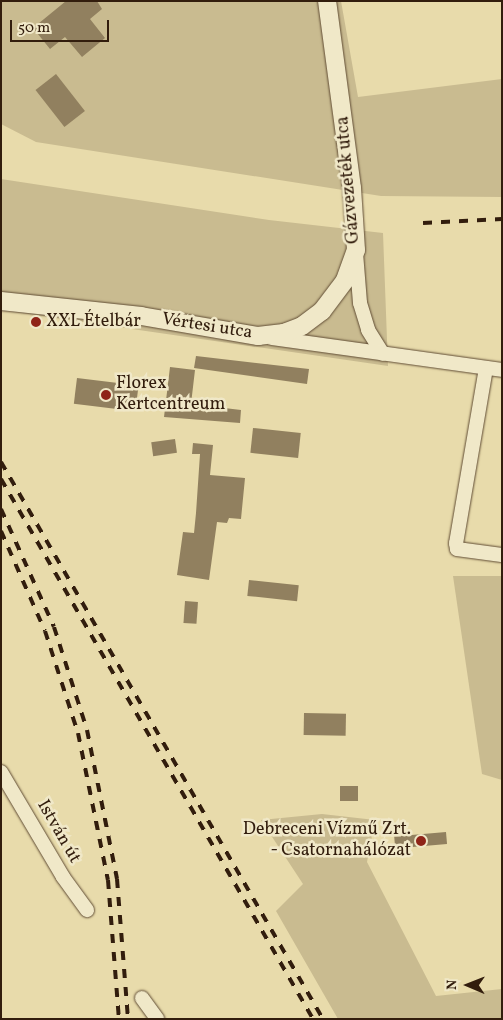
<!DOCTYPE html>
<html>
<head>
<meta charset="utf-8">
<style>
  body { margin:0 }
  #map { position:relative; width:503px; height:1020px; overflow:hidden; background:#e8dbab; font-family:Vollkorn,serif }
  div>[style] { position:absolute }
  .green>* { inset:0; background:#c9bb90 }
  .building>* { inset:0; background:#91805f; transform-origin:0 0 }
  .roads { filter:drop-shadow(0 0 1px #604c34) drop-shadow(0 0 1px #604c34) }
  .minor>* { height:14px; margin:-7px; padding:0 7px; transform-origin:7px; border-radius:7px; background:#f0e8c8 }
  .tertiary>* { height:18px; margin:-9px; padding:0 9px; transform-origin:9px; border-radius:9px; background:#f0e8c8 }
  .rail>* { height:4px; margin-top:-2px; transform-origin:0; background:repeating-linear-gradient(90deg,#321d0d 0 9px,transparent 0 18px) }
  .dots>* { width:14px; height:14px; translate:-50% -50%; box-sizing:border-box; border:2px solid #f0e8c8; border-radius:50% }
  span { translate:-50% -50%; white-space:nowrap; text-align:center; line-height:1.15; -webkit-text-stroke:5px #f0e8c8; paint-order:stroke }
  .street-label { font-size:18px; color:#321d0d }
  .poi-label { font-size:18px; color:#321d0d }
  .left { translate:0 -50%; text-align:left }
  .right { translate:-100% -50%; text-align:right }
  .frame { position:absolute; inset:0; border:2px solid #321d0d; pointer-events:none }
  .north { position:absolute; left:443px; top:960px; width:50px; height:50px; -webkit-text-stroke:4px #f0e8c8; paint-order:stroke; rotate:271deg; font-size:14px; font-weight:700; line-height:20px; text-align:center; color:#321d0d }
  .north::after { content:''; display:block; margin:auto; width:18px; height:22px; background:#321d0d; clip-path:polygon(50% 0,100% 100%,50% 72%,0 100%) }
  .scale { position:absolute; left:10px; top:20px; width:99px; height:22px; box-sizing:border-box; border:2px solid #321d0d; border-top:0; padding-left:6px; font-size:15px; line-height:18px; white-space:nowrap; color:#321d0d; -webkit-text-stroke:4px #f0e8c8; paint-order:stroke }
</style>
</head>
<body>
<div id="map">
  <div class="green">
    <i style="clip-path:polygon(1px 1px,341px 1px,358px 97px,502px 79px,502px 197px,381px 196px,36px 142px,1px 124px)"></i>
    <i style="clip-path:polygon(1px 179px,269px 220px,383px 233px,388px 366px,1px 310px)"></i>
    <i style="clip-path:polygon(453px 576px,502px 576px,502px 780px,482px 774px)"></i>
    <i style="clip-path:polygon(322px 814px,375px 820px,367px 862px,436px 996px,502px 989px,502px 1019px,338px 1019px,276px 911px,303px 884px,261px 820px)"></i>
  </div>
  <div class="building">
    <i style="clip-path:polygon(66px 1px,97px 1px,102px 9px,90px 19px,105px 38px,82px 57px,65px 37px,50px 49px,33px 28px)"></i>
    <i style="left:56px;top:74px;width:47px;height:26px;rotate:52deg"></i>
    <i style="clip-path:polygon(196px 356px,309px 369px,307px 384px,194px 368px)"></i>
    <i style="clip-path:polygon(170px 367px,195px 370px,191px 404px,241px 410px,240px 423px,164px 417px)"></i>
    <i style="left:77px;top:378px;width:62px;height:26px;rotate:7deg"></i>
    <i style="left:253px;top:428px;width:48px;height:25px;rotate:6deg"></i>
    <i style="left:175px;top:439px;width:14px;height:24px;rotate:82deg"></i>
    <i style="clip-path:polygon(193px 443px,213px 445px,210px 475px,245px 478px,241px 519px,229px 518px,227px 523px,217px 522px,209px 580px,177px 575px,183px 532px,194px 533px,196px 513px,200px 454px,192px 454px)"></i>
    <i style="left:249px;top:580px;width:50px;height:16px;rotate:6deg"></i>
    <i style="left:185px;top:601px;width:13px;height:22px;rotate:4deg"></i>
    <i style="left:304px;top:713px;width:42px;height:22px;rotate:1deg"></i>
    <i style="left:340px;top:786px;width:18px;height:15px"></i>
    <i style="left:446px;top:832px;width:12px;height:52px;rotate:85deg"></i>
  </div>
  <div class="roads">
    <div class="minor">
      <i style="left:356px;top:253px;width:50px;rotate:85.4deg"></i>
      <i style="left:360px;top:303px;width:28px;rotate:73deg"></i>
      <i style="left:368px;top:330px;width:28px;rotate:58deg"></i>
      <i style="left:272px;top:338px;width:232px;rotate:7.9deg"></i>
      <i style="left:486px;top:368px;width:178px;rotate:99.7deg"></i>
      <i style="left:456px;top:543px;width:6px;rotate:81deg"></i>
      <i style="left:457px;top:549px;width:45px;rotate:7.6deg"></i>
      <i style="left:1px;top:772px;width:122px;rotate:59.4deg"></i>
      <i style="left:63px;top:877px;width:41px;rotate:54deg"></i>
      <i style="left:142px;top:998px;width:26px;rotate:54deg"></i>
    </div>
    <div class="tertiary">
      <i style="left:1px;top:301px;width:141px;rotate:6.1deg"></i>
      <i style="left:141px;top:316px;width:119px;rotate:9.7deg"></i>
      <i style="left:258px;top:336px;width:26px;rotate:-7deg"></i>
      <i style="left:284px;top:333px;width:19px;rotate:-21deg"></i>
      <i style="left:302px;top:326px;width:25px;rotate:-37deg"></i>
      <i style="left:322px;top:311px;width:39px;rotate:-53deg"></i>
      <i style="left:345px;top:280px;width:32px;rotate:-70deg"></i>
      <i style="left:356px;top:250px;width:62px;rotate:-93.7deg"></i>
      <i style="left:352px;top:188px;width:189px;rotate:-97.6deg"></i>
    </div>
  </div>
  <div class="rail">
    <i style="left:423px;top:223px;width:79px;rotate:-2.9deg"></i>
    <i style="left:1px;top:462px;width:643px;rotate:59.97deg"></i>
    <i style="left:1px;top:479px;width:624px;rotate:59.98deg"></i>
    <i style="left:1px;top:509px;width:129px;rotate:65.8deg"></i>
    <i style="left:54px;top:627px;width:108px;rotate:72.2deg"></i>
    <i style="left:87px;top:730px;width:152px;rotate:78.6deg"></i>
    <i style="left:117px;top:879px;width:140px;rotate:85.5deg"></i>
    <i style="left:1px;top:531px;width:109px;rotate:66.3deg"></i>
    <i style="left:45px;top:631px;width:107px;rotate:72.1deg"></i>
    <i style="left:78px;top:733px;width:150px;rotate:78.5deg"></i>
    <i style="left:108px;top:880px;width:139px;rotate:85.5deg"></i>
  </div>
  <div class="dots">
    <i style="left:36px;top:322px;background:#8f2418"></i>
    <i style="left:106px;top:395px;background:#8f2418"></i>
    <i style="left:421px;top:841px;background:#8f2418"></i>
  </div>
  <div class="street-label">
    <span style="left:349px;top:180px;rotate:-95deg">Gázvezeték utca</span>
    <span style="left:207px;top:327px;rotate:9deg">Vértesi utca</span>
    <span style="left:58px;top:832px;rotate:60deg">István út</span>
  </div>
  <div class="poi-label">
    <span class="left" style="left:46px;top:322px">XXL Ételbár</span>
    <span class="left" style="left:116px;top:395px">Florex<br>Kertcentreum</span>
    <span class="right" style="left:411px;top:841px">Debreceni Vízmű Zrt.<br>- Csatornahálózat</span>
  </div>
  <div class="frame"></div>
  <div class="north">N</div>
  <div class="scale">50 m</div>
</div>
</body>
</html>
